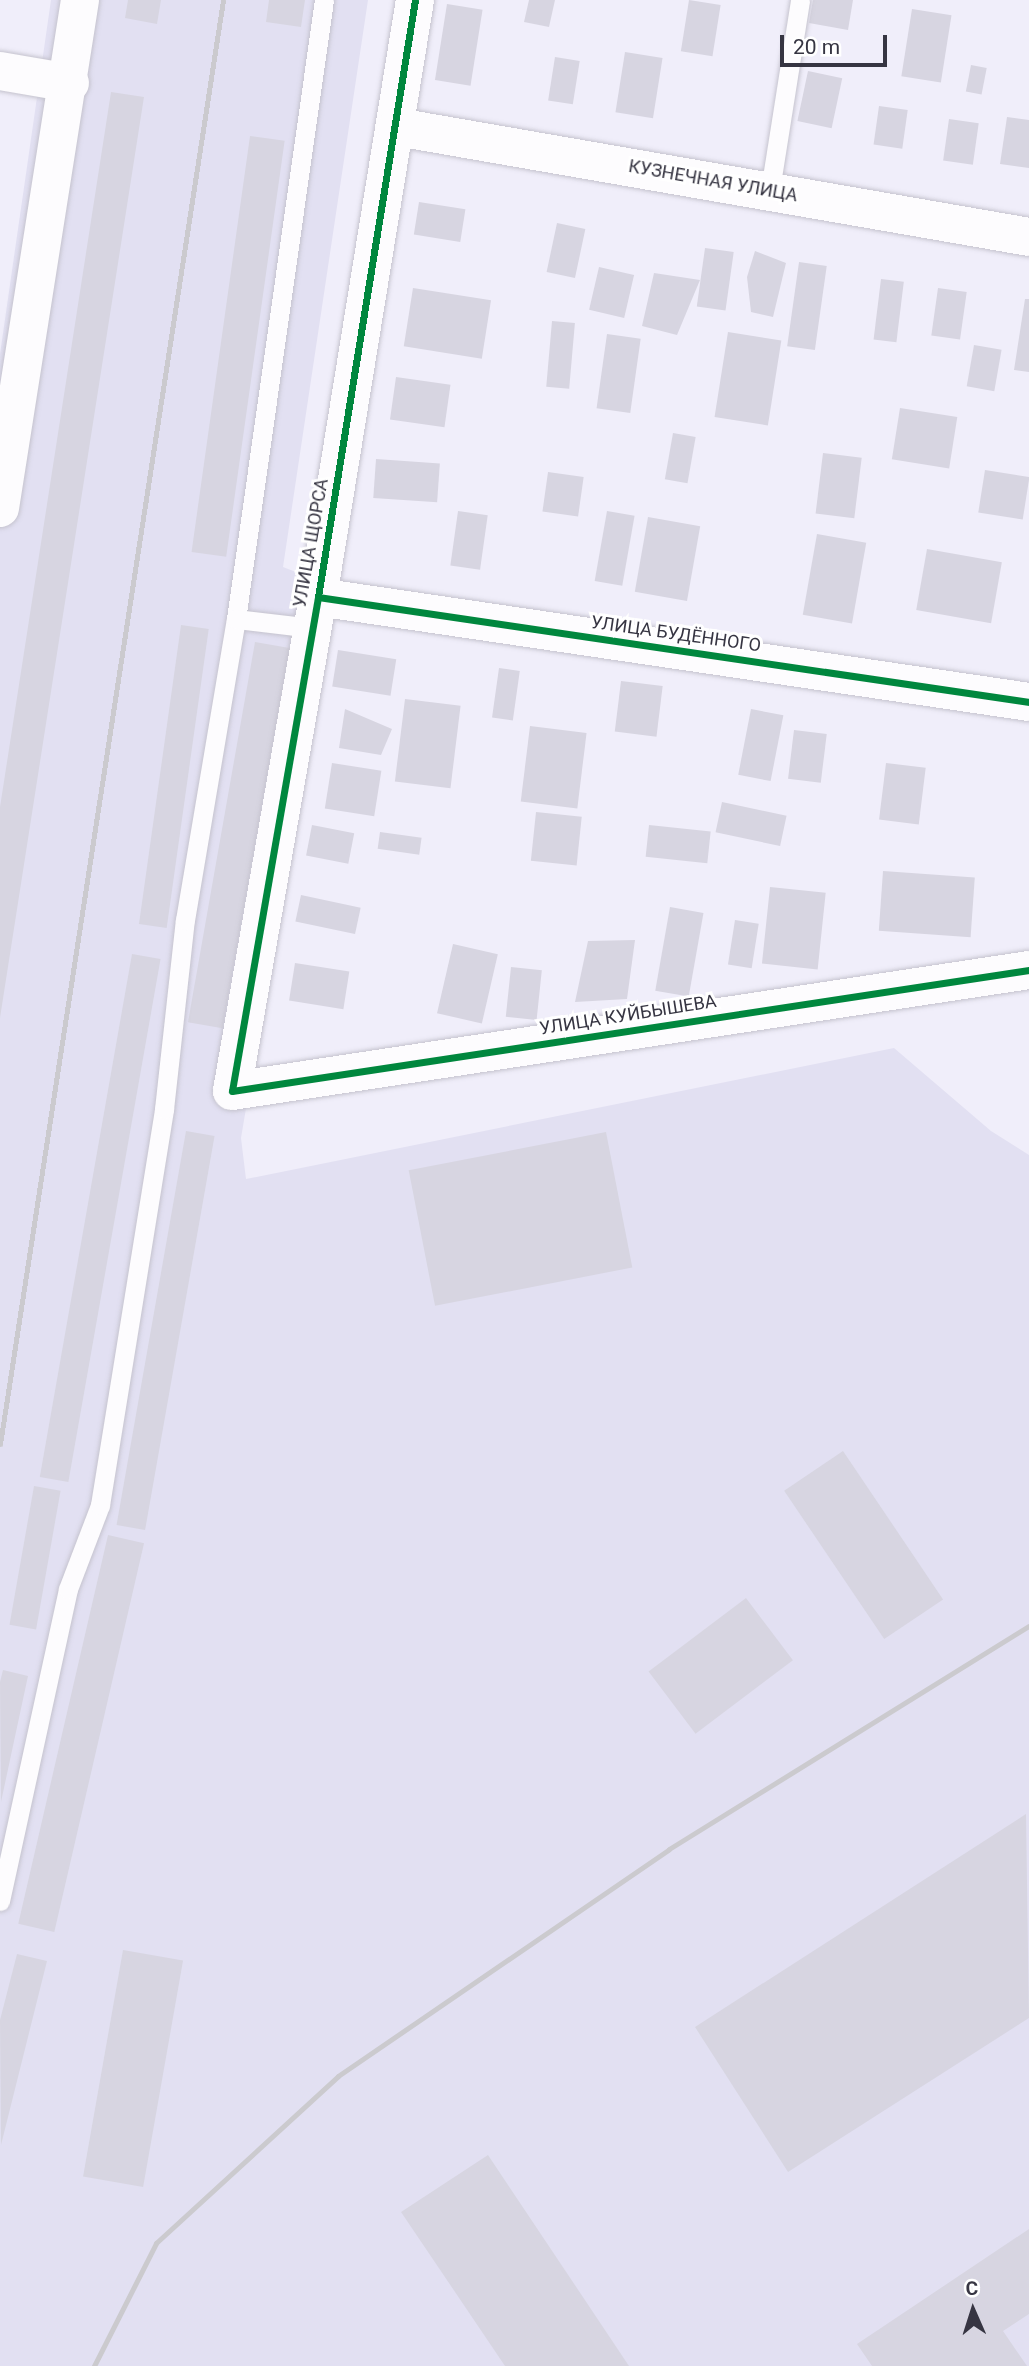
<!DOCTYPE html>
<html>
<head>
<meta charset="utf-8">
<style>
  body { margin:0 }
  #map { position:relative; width:1029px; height:2366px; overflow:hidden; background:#f0eefa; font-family:Roboto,sans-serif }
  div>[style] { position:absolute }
  .built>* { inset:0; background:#e2e0f2 }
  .building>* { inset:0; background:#d7d5e1; transform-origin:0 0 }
  .roads { filter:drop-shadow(0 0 2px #c5c3ce) drop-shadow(0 0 2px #c5c3ce) }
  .lane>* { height:19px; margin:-9.5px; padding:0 9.5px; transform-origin:9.5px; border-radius:9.5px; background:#fdfcfe }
  .street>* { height:38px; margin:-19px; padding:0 19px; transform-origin:19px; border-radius:19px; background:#fdfcfe }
  .rail>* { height:5px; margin:-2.5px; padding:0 2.5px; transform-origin:2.5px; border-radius:2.5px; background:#cbcace }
  .cycleway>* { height:7px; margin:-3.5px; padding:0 3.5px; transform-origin:3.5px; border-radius:3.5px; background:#00873e }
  span { translate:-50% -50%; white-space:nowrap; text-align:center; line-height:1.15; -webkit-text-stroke:6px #fff; paint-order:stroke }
  .street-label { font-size:18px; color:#363542 }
  .north { position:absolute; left:938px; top:2275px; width:70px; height:70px; -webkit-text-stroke:5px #fff; paint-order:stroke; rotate:357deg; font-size:19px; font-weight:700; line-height:28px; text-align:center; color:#363542 }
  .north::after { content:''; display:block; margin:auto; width:24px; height:32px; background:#363542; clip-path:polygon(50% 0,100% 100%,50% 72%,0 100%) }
  .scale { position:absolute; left:780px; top:35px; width:107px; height:32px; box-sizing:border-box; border:4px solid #363542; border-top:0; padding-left:9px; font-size:21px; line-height:24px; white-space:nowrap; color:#363542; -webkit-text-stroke:5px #fff; paint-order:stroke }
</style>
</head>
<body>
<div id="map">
  <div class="built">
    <i style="clip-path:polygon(51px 0,368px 0,283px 567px,334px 587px,241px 1138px,246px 1179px,894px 1048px,991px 1131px,1029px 1155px,1029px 2366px,0 2366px,0 354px)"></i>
  </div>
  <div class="building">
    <i style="clip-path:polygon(128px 0,161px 0,157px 24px,125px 18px)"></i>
    <i style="clip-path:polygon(269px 0,305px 0,301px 27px,266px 22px)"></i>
    <i style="clip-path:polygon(529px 0,555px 0,549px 27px,524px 22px)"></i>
    <i style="left:689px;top:0;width:32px;height:52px;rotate:9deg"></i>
    <i style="clip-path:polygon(813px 0,853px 0,848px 30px,809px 23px)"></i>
    <i style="left:447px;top:4px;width:36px;height:77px;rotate:9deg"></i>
    <i style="left:912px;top:9px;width:40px;height:68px;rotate:9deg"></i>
    <i style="left:625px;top:52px;width:38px;height:61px;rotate:9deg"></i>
    <i style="left:555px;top:57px;width:25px;height:44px;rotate:9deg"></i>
    <i style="left:971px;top:65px;width:16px;height:27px;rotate:11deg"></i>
    <i style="left:808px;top:71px;width:35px;height:51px;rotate:12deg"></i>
    <i style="clip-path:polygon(111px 92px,144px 97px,0 1018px,0 807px)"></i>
    <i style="left:879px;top:106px;width:29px;height:39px;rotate:8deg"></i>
    <i style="clip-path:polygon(1007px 117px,1029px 120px,1029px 168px,1000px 164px)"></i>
    <i style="left:949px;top:119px;width:30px;height:42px;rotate:8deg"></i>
    <i style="left:250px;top:136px;width:35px;height:420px;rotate:8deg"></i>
    <i style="left:419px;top:202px;width:47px;height:33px;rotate:9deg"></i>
    <i style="left:557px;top:223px;width:29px;height:50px;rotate:12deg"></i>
    <i style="left:705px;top:248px;width:29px;height:59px;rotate:8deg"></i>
    <i style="clip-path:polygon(755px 251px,786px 263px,773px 317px,751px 312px,747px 277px)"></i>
    <i style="left:799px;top:262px;width:28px;height:85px;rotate:8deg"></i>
    <i style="left:599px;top:267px;width:36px;height:44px;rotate:13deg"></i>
    <i style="clip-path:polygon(654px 273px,700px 280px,677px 335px,642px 326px)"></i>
    <i style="left:881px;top:279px;width:23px;height:61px;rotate:7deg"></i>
    <i style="left:413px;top:288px;width:79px;height:59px;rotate:9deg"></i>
    <i style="left:938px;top:288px;width:29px;height:48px;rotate:8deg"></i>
    <i style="clip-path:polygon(1025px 299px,1029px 299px,1029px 372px,1014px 370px)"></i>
    <i style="left:552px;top:321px;width:23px;height:66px;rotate:5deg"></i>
    <i style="left:728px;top:332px;width:54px;height:86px;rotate:9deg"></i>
    <i style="left:607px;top:334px;width:34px;height:75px;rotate:8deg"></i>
    <i style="left:974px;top:345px;width:28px;height:42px;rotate:10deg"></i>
    <i style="left:396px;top:377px;width:55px;height:43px;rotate:8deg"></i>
    <i style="left:900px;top:408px;width:58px;height:52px;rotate:9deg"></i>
    <i style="left:673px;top:433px;width:23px;height:47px;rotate:10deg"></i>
    <i style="left:823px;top:453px;width:39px;height:61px;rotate:7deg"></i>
    <i style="left:376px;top:459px;width:64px;height:39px;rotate:4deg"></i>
    <i style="left:985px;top:470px;width:45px;height:43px;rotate:9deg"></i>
    <i style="left:548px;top:472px;width:36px;height:40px;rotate:8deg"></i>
    <i style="left:458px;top:511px;width:30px;height:55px;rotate:8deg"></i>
    <i style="left:607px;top:511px;width:28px;height:71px;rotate:10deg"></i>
    <i style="left:648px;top:517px;width:53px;height:76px;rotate:10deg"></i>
    <i style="left:817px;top:534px;width:50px;height:82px;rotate:10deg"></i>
    <i style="left:927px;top:549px;width:76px;height:62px;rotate:10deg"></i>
    <i style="left:181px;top:625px;width:28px;height:302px;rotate:8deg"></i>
    <i style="left:255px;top:642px;width:35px;height:386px;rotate:10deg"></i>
    <i style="left:338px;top:650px;width:59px;height:37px;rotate:9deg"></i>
    <i style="left:499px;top:668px;width:21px;height:50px;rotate:8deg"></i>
    <i style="left:621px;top:681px;width:42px;height:51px;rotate:7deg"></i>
    <i style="left:405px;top:699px;width:56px;height:83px;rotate:7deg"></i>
    <i style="clip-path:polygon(345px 709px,392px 729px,381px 755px,339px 748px)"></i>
    <i style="left:751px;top:709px;width:33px;height:67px;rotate:11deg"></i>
    <i style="left:530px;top:726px;width:57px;height:76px;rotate:7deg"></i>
    <i style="left:794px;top:730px;width:33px;height:49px;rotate:7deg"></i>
    <i style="left:332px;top:763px;width:50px;height:46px;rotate:9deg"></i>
    <i style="left:886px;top:763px;width:40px;height:57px;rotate:7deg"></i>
    <i style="left:722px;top:802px;width:66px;height:31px;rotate:12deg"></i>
    <i style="left:536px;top:812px;width:46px;height:49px;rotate:6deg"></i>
    <i style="left:312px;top:825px;width:43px;height:31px;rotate:11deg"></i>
    <i style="left:649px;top:825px;width:62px;height:32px;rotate:6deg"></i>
    <i style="left:380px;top:832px;width:42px;height:17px;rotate:8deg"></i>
    <i style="left:883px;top:871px;width:92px;height:60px;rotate:4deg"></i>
    <i style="left:770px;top:887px;width:56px;height:77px;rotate:6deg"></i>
    <i style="left:301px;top:895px;width:61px;height:27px;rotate:12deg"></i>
    <i style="left:670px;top:907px;width:34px;height:85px;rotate:10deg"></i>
    <i style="left:735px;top:920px;width:24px;height:45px;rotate:9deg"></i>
    <i style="clip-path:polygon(635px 940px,627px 999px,575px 1002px,588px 941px)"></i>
    <i style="left:453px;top:944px;width:46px;height:71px;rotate:13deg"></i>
    <i style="left:132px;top:954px;width:29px;height:531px;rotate:10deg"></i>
    <i style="left:295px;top:963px;width:55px;height:38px;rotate:9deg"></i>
    <i style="left:511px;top:967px;width:31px;height:50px;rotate:6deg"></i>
    <i style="left:186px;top:1131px;width:29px;height:400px;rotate:10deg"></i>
    <i style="left:606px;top:1132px;width:138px;height:201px;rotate:79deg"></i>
    <i style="left:843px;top:1451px;width:179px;height:71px;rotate:56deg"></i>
    <i style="left:34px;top:1486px;width:27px;height:141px;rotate:10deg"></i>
    <i style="left:108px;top:1535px;width:37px;height:399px;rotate:13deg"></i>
    <i style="left:746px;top:1598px;width:78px;height:122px;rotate:53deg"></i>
    <i style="clip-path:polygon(3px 1670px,28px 1676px,1px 1802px,0 1682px)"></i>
    <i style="clip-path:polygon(1026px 1814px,1029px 2018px,788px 2172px,695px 2027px)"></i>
    <i style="left:123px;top:1950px;width:61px;height:230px;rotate:10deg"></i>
    <i style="clip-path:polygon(17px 1954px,47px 1961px,1px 2145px,0 2020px)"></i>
    <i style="clip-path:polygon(488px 2155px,629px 2366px,505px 2366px,401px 2212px)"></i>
    <i style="clip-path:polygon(1029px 2229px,1029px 2314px,1003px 2331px,1027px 2366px,872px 2366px,857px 2344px)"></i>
  </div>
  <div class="roads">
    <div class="lane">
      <i style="left:770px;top:190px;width:192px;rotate:-81deg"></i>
      <i style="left:236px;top:619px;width:625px;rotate:-81.91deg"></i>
      <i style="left:0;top:1901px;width:319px;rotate:-77.7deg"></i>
      <i style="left:68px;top:1589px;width:90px;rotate:-69.1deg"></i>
      <i style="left:100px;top:1505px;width:401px;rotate:-80.8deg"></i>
      <i style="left:164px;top:1109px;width:190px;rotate:-83.7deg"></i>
      <i style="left:185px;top:920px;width:305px;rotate:-80.4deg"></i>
      <i style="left:236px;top:619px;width:78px;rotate:6.7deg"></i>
    </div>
    <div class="street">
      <i style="left:415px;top:0;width:605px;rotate:99.23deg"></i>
      <i style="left:318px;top:597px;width:501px;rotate:99.88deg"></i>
      <i style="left:232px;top:1091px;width:806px;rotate:-8.63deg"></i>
      <i style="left:0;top:71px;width:71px;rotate:9.7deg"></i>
      <i style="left:397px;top:127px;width:642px;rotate:9.87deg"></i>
      <i style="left:0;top:508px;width:514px;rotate:-81.05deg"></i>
      <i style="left:318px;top:597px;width:719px;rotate:8.4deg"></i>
    </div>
  </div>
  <div class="rail">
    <i style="left:0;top:1444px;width:1461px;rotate:-81.22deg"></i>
    <i style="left:94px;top:2366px;width:138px;rotate:-63.2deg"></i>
    <i style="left:156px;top:2243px;width:247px;rotate:-42.5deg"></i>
    <i style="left:338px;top:2076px;width:401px;rotate:-34.4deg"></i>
    <i style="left:669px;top:1849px;width:423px;rotate:-31.8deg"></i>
  </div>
  <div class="cycleway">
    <i style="left:415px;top:0;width:605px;rotate:99.23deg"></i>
    <i style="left:318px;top:597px;width:501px;rotate:99.88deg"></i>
    <i style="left:232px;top:1091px;width:806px;rotate:-8.63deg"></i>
    <i style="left:318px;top:597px;width:719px;rotate:8.4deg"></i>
  </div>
  <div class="street-label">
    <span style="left:713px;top:181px;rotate:10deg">КУЗНЕЧНАЯ УЛИЦА</span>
    <span style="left:311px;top:543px;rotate:-80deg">УЛИЦА ЩОРСА</span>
    <span style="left:676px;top:634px;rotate:8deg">УЛИЦА БУДЁННОГО</span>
    <span style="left:628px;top:1015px;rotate:-9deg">УЛИЦА КУЙБЫШЕВА</span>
  </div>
  <div class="north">С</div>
  <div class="scale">20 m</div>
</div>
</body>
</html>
